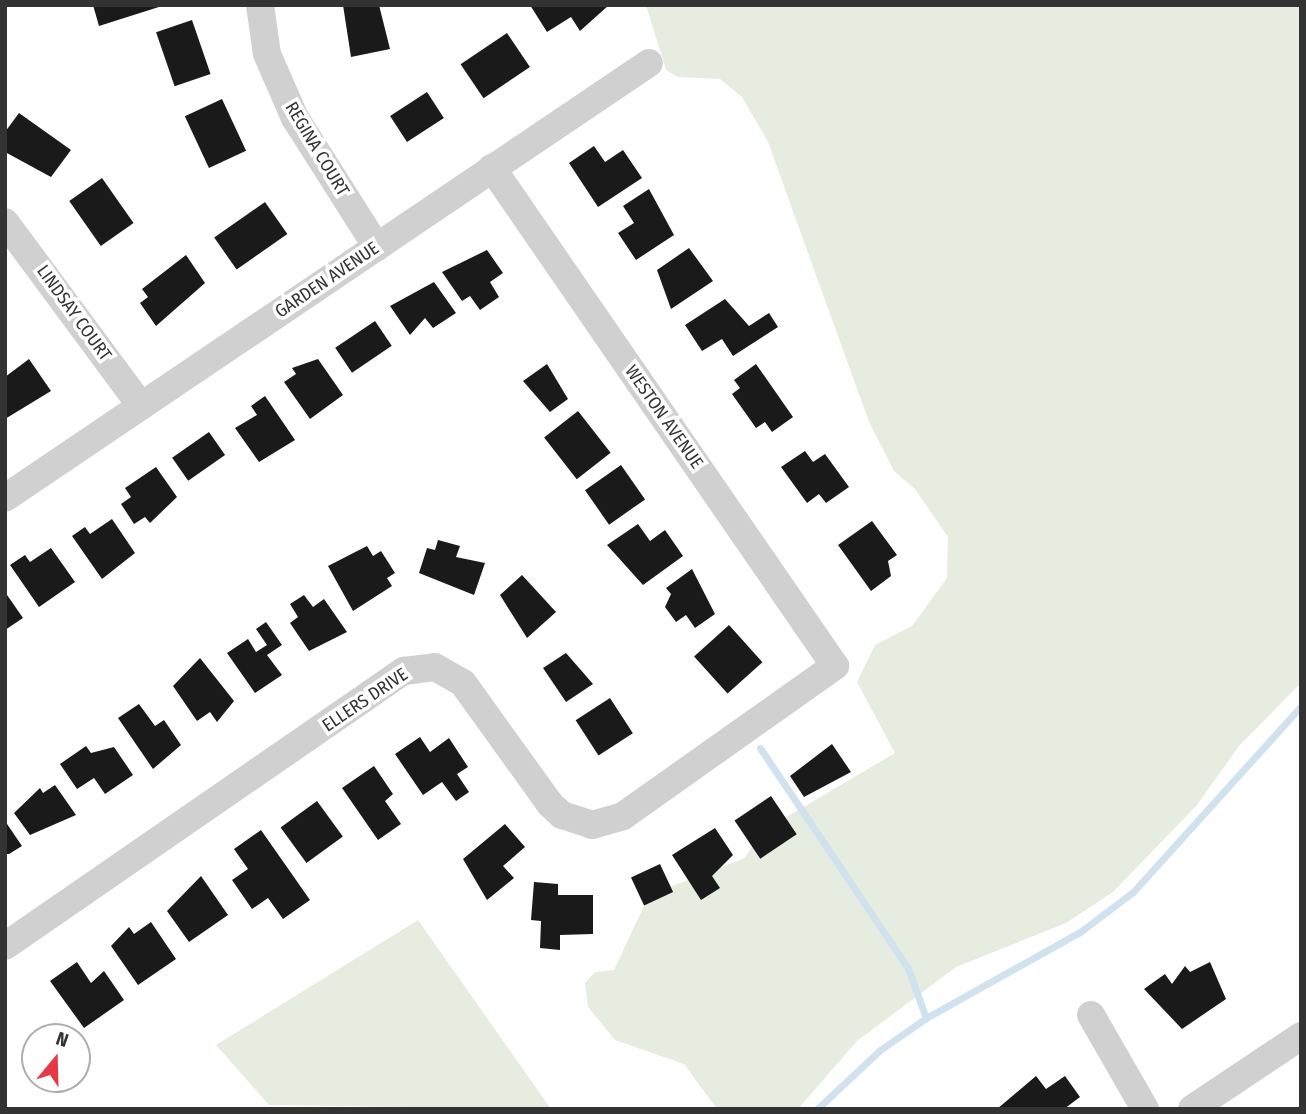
<!DOCTYPE html>
<html>
<head>
<meta charset="utf-8">
<style>
  body { margin:0 }
  #map { position:relative; width:1306px; height:1114px; overflow:hidden; background:#fff; font-family:"Fira Sans Condensed",sans-serif }
  div>[style] { position:absolute }
  .green>* { inset:0; background:#e6ecdf }
  .stream>* { height:7px; margin:-3.5px; padding:0 3.5px; transform-origin:3.5px; border-radius:3.5px; background:#cfe2ee }
  .building>* { inset:0; background:#1a1a1a; transform-origin:0 0 }
  .minor>* { height:28px; margin:-14px; padding:0 14px; transform-origin:14px; border-radius:14px; background:#d0d0d0 }
  span { translate:-50% -50%; white-space:nowrap; text-align:center; line-height:1.15; -webkit-text-stroke:7px #fff; paint-order:stroke }
  .street-label { font-size:18px; color:#333 }
  .frame { position:absolute; inset:0; border:7px solid #333; pointer-events:none }
  .north { position:absolute; left:21px; top:1023px; width:70px; height:70px; box-sizing:border-box; background:#fff; border:2px solid #adadad; border-radius:50%; rotate:19deg; font-size:19px; font-weight:700; line-height:28px; text-align:center; color:#333 }
  .north::after { content:''; display:block; margin:auto; width:24px; height:32px; background:#e63946; clip-path:polygon(50% 0,100% 100%,50% 72%,0 100%) }
</style>
</head>
<body>
<div id="map">
  <div class="green">
    <i style="clip-path:polygon(646px 5px,1301px 5px,1301px 683px,1239px 746px,1197px 805px,1113px 892px,1066px 923px,956px 967px,857px 1041px,798px 1109px,717px 1109px,684px 1064px,615px 1040px,588px 1007px,585px 983px,595px 972px,614px 970px,649px 895px,745px 858px,761px 832px,895px 753px,857px 682px,875px 645px,912px 626px,947px 578px,948px 537px,915px 489px,894px 471px,869px 422px,768px 142px,742px 97px,720px 79px,678px 77px,666px 70px)"></i>
    <i style="clip-path:polygon(418px 920px,551px 1109px,269px 1105px,216px 1045px)"></i>
  </div>
  <div class="stream">
    <i style="left:760px;top:748px;width:265px;rotate:56.1deg"></i>
    <i style="left:908px;top:968px;width:53px;rotate:70.2deg"></i>
    <i style="left:817px;top:1109px;width:86px;rotate:-43.1deg"></i>
    <i style="left:880px;top:1050px;width:56px;rotate:-34.8deg"></i>
    <i style="left:926px;top:1018px;width:176px;rotate:-29.2deg"></i>
    <i style="left:1080px;top:932px;width:66px;rotate:-37deg"></i>
    <i style="left:1133px;top:892px;width:251px;rotate:-47.9deg"></i>
  </div>
  <div class="building">
    <i style="clip-path:polygon(93px 5px,162px 5px,162px 6px,99px 26px)"></i>
    <i style="clip-path:polygon(343px 5px,379px 5px,390px 49px,351px 57px)"></i>
    <i style="clip-path:polygon(530px 5px,609px 5px,580px 31px,571px 17px,547px 32px)"></i>
    <i style="left:192px;top:20px;width:57px;height:38px;rotate:71deg"></i>
    <i style="left:507px;top:33px;width:41px;height:56px;rotate:56deg"></i>
    <i style="left:427px;top:92px;width:31px;height:44px;rotate:57deg"></i>
    <i style="left:222px;top:99px;width:57px;height:41px;rotate:65deg"></i>
    <i style="clip-path:polygon(19px 113px,71px 150px,51px 177px,5px 152px,5px 132px)"></i>
    <i style="clip-path:polygon(594px 146px,605px 162px,623px 150px,642px 178px,598px 207px,569px 163px)"></i>
    <i style="left:102px;top:178px;width:55px;height:40px;rotate:55deg"></i>
    <i style="clip-path:polygon(649px 189px,674px 235px,636px 260px,618px 233px,634px 223px,623px 206px)"></i>
    <i style="left:265px;top:202px;width:39px;height:62px;rotate:55deg"></i>
    <i style="clip-path:polygon(689px 248px,713px 281px,671px 309px,657px 270px)"></i>
    <i style="clip-path:polygon(487px 250px,503px 273px,490px 282px,499px 297px,480px 310px,470px 296px,462px 301px,442px 272px)"></i>
    <i style="clip-path:polygon(186px 255px,205px 283px,156px 326px,140px 303px,148px 297px,142px 289px)"></i>
    <i style="clip-path:polygon(434px 282px,456px 313px,433px 328px,425px 318px,410px 335px,390px 306px)"></i>
    <i style="clip-path:polygon(725px 299px,749px 326px,769px 313px,778px 327px,733px 356px,722px 339px,702px 351px,685px 325px)"></i>
    <i style="left:375px;top:321px;width:30px;height:48px;rotate:56deg"></i>
    <i style="clip-path:polygon(29px 359px,51px 391px,5px 419px,5px 377px)"></i>
    <i style="clip-path:polygon(318px 359px,343px 395px,310px 419px,284px 382px,296px 374px,292px 368px)"></i>
    <i style="clip-path:polygon(547px 364px,568px 399px,550px 412px,523px 381px)"></i>
    <i style="clip-path:polygon(756px 364px,793px 417px,772px 432px,765px 422px,756px 428px,732px 394px,740px 388px,734px 380px)"></i>
    <i style="clip-path:polygon(265px 396px,295px 440px,259px 462px,235px 428px,257px 415px,251px 406px)"></i>
    <i style="left:578px;top:411px;width:53px;height:43px;rotate:52deg"></i>
    <i style="left:209px;top:432px;width:28px;height:45px;rotate:55deg"></i>
    <i style="clip-path:polygon(805px 451px,813px 462px,825px 454px,849px 487px,826px 503px,819px 494px,807px 503px,781px 467px)"></i>
    <i style="left:621px;top:465px;width:42px;height:44px;rotate:55deg"></i>
    <i style="clip-path:polygon(156px 467px,177px 497px,150px 523px,145px 517px,134px 524px,121px 504px,131px 497px,125px 488px)"></i>
    <i style="clip-path:polygon(112px 519px,135px 553px,102px 579px,72px 536px,85px 527px,90px 534px)"></i>
    <i style="clip-path:polygon(872px 521px,897px 555px,888px 561px,891px 576px,871px 591px,838px 545px)"></i>
    <i style="clip-path:polygon(638px 524px,650px 541px,665px 530px,683px 556px,643px 585px,607px 545px)"></i>
    <i style="clip-path:polygon(438px 540px,460px 546px,456px 557px,485px 563px,474px 595px,419px 573px,427px 548px,435px 550px)"></i>
    <i style="clip-path:polygon(367px 546px,373px 556px,381px 551px,395px 573px,387px 578px,392px 586px,353px 611px,328px 566px)"></i>
    <i style="clip-path:polygon(51px 548px,75px 582px,39px 607px,10px 565px,25px 555px,30px 562px)"></i>
    <i style="clip-path:polygon(692px 569px,715px 614px,695px 628px,686px 615px,676px 622px,665px 607px,671px 594px,666px 588px)"></i>
    <i style="clip-path:polygon(522px 575px,556px 612px,527px 638px,500px 595px)"></i>
    <i style="clip-path:polygon(5px 592px,23px 618px,5px 630px)"></i>
    <i style="clip-path:polygon(304px 595px,313px 607px,324px 599px,347px 632px,309px 651px,290px 623px,298px 617px,290px 604px)"></i>
    <i style="clip-path:polygon(266px 622px,282px 645px,267px 655px,282px 675px,255px 693px,227px 653px,248px 639px,256px 652px,267px 645px,256px 629px)"></i>
    <i style="left:729px;top:625px;width:50px;height:47px;rotate:48deg"></i>
    <i style="clip-path:polygon(566px 653px,593px 684px,566px 702px,543px 668px)"></i>
    <i style="clip-path:polygon(200px 658px,234px 701px,217px 722px,210px 712px,197px 721px,173px 686px)"></i>
    <i style="left:610px;top:698px;width:42px;height:41px;rotate:57deg"></i>
    <i style="clip-path:polygon(139px 704px,155px 726px,164px 720px,181px 745px,153px 769px,118px 718px)"></i>
    <i style="clip-path:polygon(420px 737px,430px 752px,449px 738px,468px 767px,457px 774px,469px 792px,456px 801px,442px 782px,423px 795px,395px 754px)"></i>
    <i style="clip-path:polygon(832px 744px,851px 772px,804px 797px,790px 776px)"></i>
    <i style="clip-path:polygon(86px 746px,91px 753px,114px 747px,133px 775px,105px 794px,94px 778px,77px 789px,60px 764px)"></i>
    <i style="clip-path:polygon(374px 766px,393px 794px,385px 801px,401px 824px,378px 840px,342px 788px)"></i>
    <i style="clip-path:polygon(55px 785px,76px 815px,30px 835px,14px 813px,40px 788px,43px 793px)"></i>
    <i style="left:771px;top:796px;width:46px;height:44px;rotate:56deg"></i>
    <i style="left:317px;top:801px;width:44px;height:45px;rotate:54deg"></i>
    <i style="clip-path:polygon(5px 821px,22px 846px,9px 854px,5px 854px)"></i>
    <i style="clip-path:polygon(505px 824px,525px 847px,503px 866px,514px 878px,487px 900px,463px 859px)"></i>
    <i style="clip-path:polygon(715px 828px,733px 855px,712px 876px,720px 888px,701px 900px,672px 855px)"></i>
    <i style="clip-path:polygon(261px 830px,310px 900px,283px 919px,268px 898px,252px 909px,232px 880px,248px 869px,234px 849px)"></i>
    <i style="left:660px;top:864px;width:31px;height:32px;rotate:65deg"></i>
    <i style="clip-path:polygon(201px 876px,228px 915px,189px 942px,167px 911px)"></i>
    <i style="clip-path:polygon(534px 882px,558px 884px,558px 895px,593px 895px,593px 934px,560px 935px,560px 950px,540px 948px,541px 921px,531px 920px)"></i>
    <i style="clip-path:polygon(151px 922px,176px 959px,138px 985px,111px 946px,129px 927px,134px 934px)"></i>
    <i style="clip-path:polygon(77px 962px,91px 983px,104px 971px,124px 1000px,84px 1028px,50px 981px)"></i>
    <i style="clip-path:polygon(1210px 962px,1226px 999px,1182px 1029px,1144px 989px,1165px 974px,1172px 984px,1185px 966px,1190px 972px)"></i>
    <i style="clip-path:polygon(1036px 1076px,1046px 1089px,1065px 1076px,1080px 1097px,1064px 1109px,997px 1109px)"></i>
  </div>
  <div class="minor">
    <i style="left:260px;top:5px;width:49px;rotate:81.9deg"></i>
    <i style="left:267px;top:54px;width:70px;rotate:66.4deg"></i>
    <i style="left:295px;top:118px;width:153px;rotate:57.6deg"></i>
    <i style="left:5px;top:222px;width:229px;rotate:53.5deg"></i>
    <i style="left:5px;top:498px;width:777px;rotate:-34.04deg"></i>
    <i style="left:5px;top:946px;width:485px;rotate:-34.6deg"></i>
    <i style="left:404px;top:671px;width:31px;rotate:-7deg"></i>
    <i style="left:435px;top:667px;width:32px;rotate:30deg"></i>
    <i style="left:463px;top:683px;width:149px;rotate:54.3deg"></i>
    <i style="left:550px;top:804px;width:16px;rotate:43deg"></i>
    <i style="left:562px;top:815px;width:32px;rotate:18deg"></i>
    <i style="left:592px;top:825px;width:32px;rotate:-16deg"></i>
    <i style="left:623px;top:816px;width:260px;rotate:-35.3deg"></i>
    <i style="left:835px;top:666px;width:605px;rotate:-124.56deg"></i>
    <i style="left:1091px;top:1015px;width:108px;rotate:60.1deg"></i>
    <i style="left:1192px;top:1109px;width:131px;rotate:-33.8deg"></i>
  </div>
  <div class="street-label">
    <span style="left:317px;top:149px;rotate:59deg">REGINA COURT</span>
    <span style="left:327px;top:280px;rotate:-34deg">GARDEN AVENUE</span>
    <span style="left:74px;top:313px;rotate:54deg">LINDSAY COURT</span>
    <span style="left:664px;top:417px;rotate:55deg">WESTON AVENUE</span>
    <span style="left:365px;top:700px;rotate:-34deg">ELLERS DRIVE</span>
  </div>
  <div class="frame"></div>
  <div class="north">N</div>
</div>
</body>
</html>
